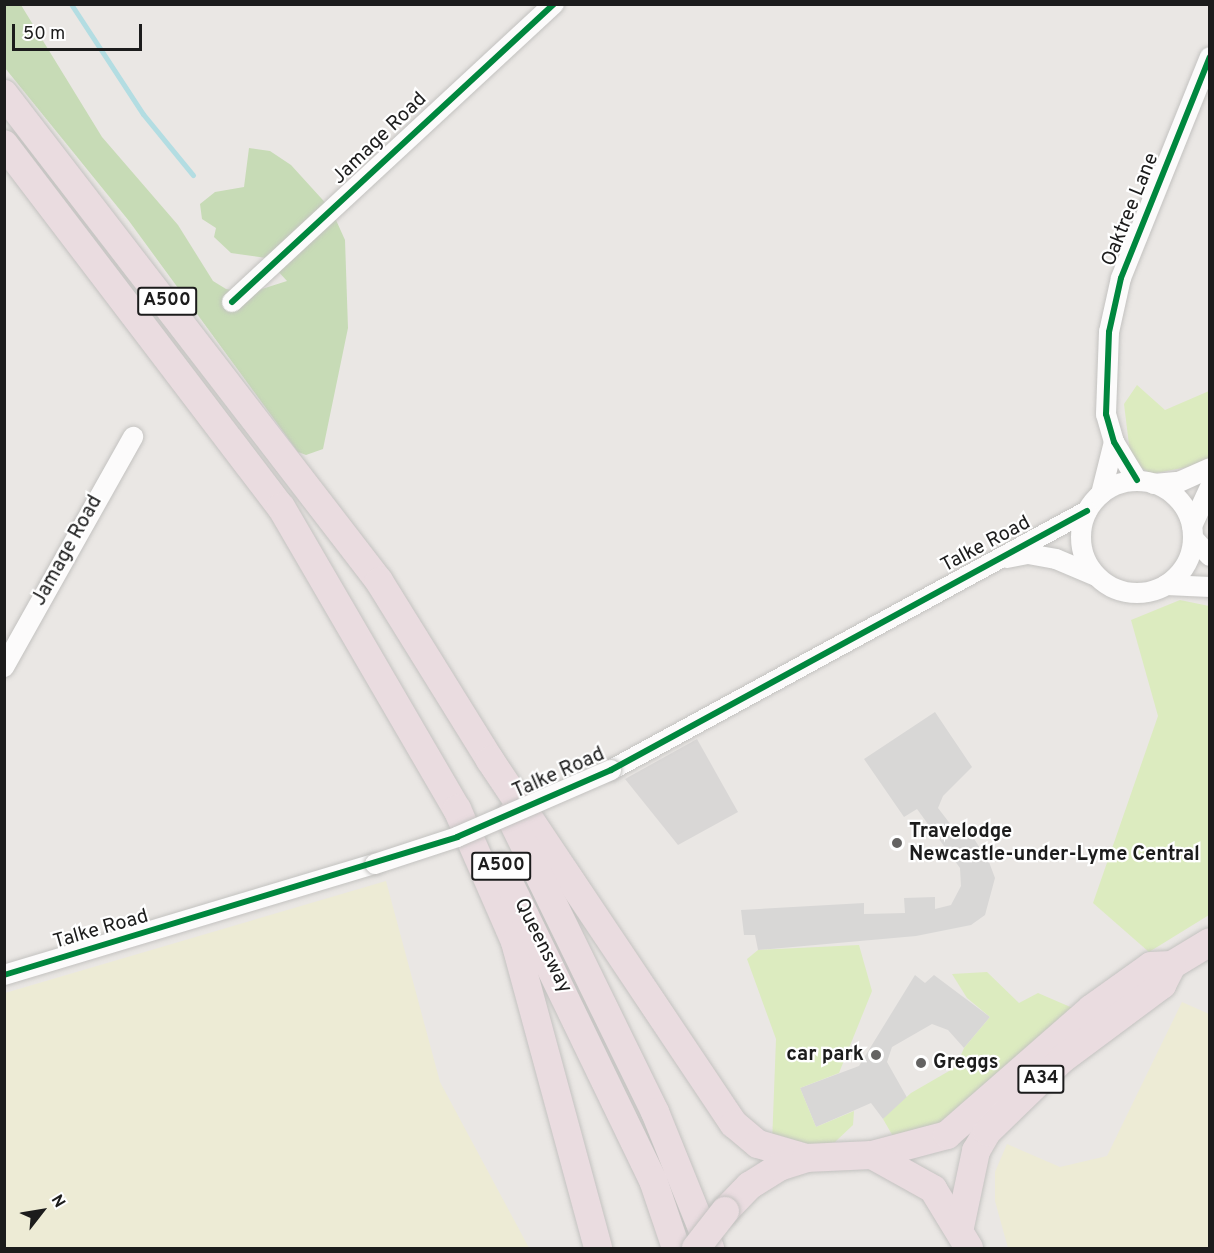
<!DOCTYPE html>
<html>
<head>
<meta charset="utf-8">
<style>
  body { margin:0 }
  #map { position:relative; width:1214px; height:1253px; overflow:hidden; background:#eae7e4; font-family:Overpass,sans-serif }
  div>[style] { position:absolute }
  .residential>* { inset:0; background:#d9d7d6 }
  .religious>* { inset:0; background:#d8d7d6 }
  .farmland>* { inset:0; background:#edebd5 }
  .grass>* { inset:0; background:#dcebbf }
  .forest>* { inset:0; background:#c7dbb6 }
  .stream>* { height:5px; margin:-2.5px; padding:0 2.5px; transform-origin:2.5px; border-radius:2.5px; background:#b3dde2 }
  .roads { filter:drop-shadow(0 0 2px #c3c2c0) drop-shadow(0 0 2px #c3c2c0) }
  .minor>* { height:20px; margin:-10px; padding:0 10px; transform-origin:10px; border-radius:10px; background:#fcfbfb }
  .minor>.ring { margin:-10px; padding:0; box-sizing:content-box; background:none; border:20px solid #fcfbfb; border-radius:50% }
  .highway>* { height:28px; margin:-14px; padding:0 14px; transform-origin:14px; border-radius:14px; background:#eadce0 }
  .bridges { filter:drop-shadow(0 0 2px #c3c2c0) drop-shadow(0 0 2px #c3c2c0) }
  .minor-bridge>* { height:20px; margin:-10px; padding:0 10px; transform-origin:10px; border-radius:10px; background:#fcfbfb }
  .highway-bridge>* { height:28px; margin:-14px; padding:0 14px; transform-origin:14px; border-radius:14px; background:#eadce0 }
  .cycleway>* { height:6px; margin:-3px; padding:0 3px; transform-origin:3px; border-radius:3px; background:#00873e }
  .dots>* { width:16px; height:16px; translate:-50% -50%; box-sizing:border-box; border:3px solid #fff; border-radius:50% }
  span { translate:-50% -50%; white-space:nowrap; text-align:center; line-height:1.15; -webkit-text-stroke:4.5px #fff; paint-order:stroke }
  .shield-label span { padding:2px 4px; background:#fff; border:2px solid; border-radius:4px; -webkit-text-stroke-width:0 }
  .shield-label { font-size:18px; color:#1c1c1c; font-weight:700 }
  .street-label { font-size:20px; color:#1c1c1c }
  .poi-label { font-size:20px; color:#1c1c1c; font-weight:700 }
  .left { translate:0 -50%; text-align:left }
  .right { translate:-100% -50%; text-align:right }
  .frame { position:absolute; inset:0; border:6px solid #1c1c1c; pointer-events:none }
  .north { position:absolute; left:12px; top:1181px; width:60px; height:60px; -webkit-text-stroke:4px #fff; paint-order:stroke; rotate:59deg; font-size:16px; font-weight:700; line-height:24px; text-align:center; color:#1c1c1c }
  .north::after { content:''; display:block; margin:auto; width:21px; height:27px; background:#1c1c1c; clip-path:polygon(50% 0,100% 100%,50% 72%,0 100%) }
  .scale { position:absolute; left:12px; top:24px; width:130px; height:27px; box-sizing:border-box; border:3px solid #1c1c1c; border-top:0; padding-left:8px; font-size:18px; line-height:21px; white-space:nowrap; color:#1c1c1c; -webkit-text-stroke:4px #fff; paint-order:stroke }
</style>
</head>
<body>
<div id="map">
  <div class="residential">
    <i style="clip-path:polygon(697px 739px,738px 812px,678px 845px,625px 779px)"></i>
  </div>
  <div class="religious">
    <i style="clip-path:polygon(935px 712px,972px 767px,943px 796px,938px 808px,958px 834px,967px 828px,989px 862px,995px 878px,985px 915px,971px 925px,916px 936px,758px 950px,755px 935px,744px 935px,741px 910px,864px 903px,864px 914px,905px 913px,904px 898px,935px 897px,935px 909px,951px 905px,961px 886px,960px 868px,917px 809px,904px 817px,864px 759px)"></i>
    <i style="clip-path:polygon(915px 975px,925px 983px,934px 975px,990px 1017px,964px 1048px,948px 1030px,932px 1024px,892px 1047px,887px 1062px,909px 1101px,883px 1119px,871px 1103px,816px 1127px,800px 1088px,859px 1066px)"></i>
  </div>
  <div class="farmland">
    <i style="clip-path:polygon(386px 881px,440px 1082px,529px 1248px,5px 1248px,5px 993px)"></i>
    <i style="clip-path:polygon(1182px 1002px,1209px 1014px,1209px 1248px,1008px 1248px,995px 1201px,995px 1172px,1007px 1144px,1060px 1167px,1107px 1156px)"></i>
  </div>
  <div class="grass">
    <i style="clip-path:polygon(1137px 385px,1165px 410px,1209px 391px,1209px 463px,1151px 474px,1131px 461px,1124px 404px)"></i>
    <i style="clip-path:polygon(1180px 600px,1209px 606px,1209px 915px,1149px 952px,1093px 903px,1158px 716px,1131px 620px)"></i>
    <i style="clip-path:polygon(859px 945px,872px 991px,839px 1073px,800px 1088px,816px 1127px,854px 1111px,853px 1125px,835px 1142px,804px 1149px,772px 1143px,776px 1039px,747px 959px,758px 950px)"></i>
    <i style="clip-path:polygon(987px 972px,1019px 1003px,1038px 993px,1075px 1009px,931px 1130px,894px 1138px,883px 1119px,911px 1093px,956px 1067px,964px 1048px,990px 1017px,967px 998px,952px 974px)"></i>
  </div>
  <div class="forest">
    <i style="clip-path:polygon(4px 5px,21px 5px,102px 137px,178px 225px,213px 281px,226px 289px,249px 293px,287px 281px,266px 258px,231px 253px,214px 237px,216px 228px,202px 219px,200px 204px,215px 192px,244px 187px,249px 148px,270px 151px,291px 165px,331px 209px,345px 240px,348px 328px,323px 449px,306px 455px,298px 452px,129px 221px,5px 68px)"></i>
  </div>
  <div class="stream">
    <i style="left:71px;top:4px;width:131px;rotate:56.8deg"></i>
    <i style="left:143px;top:114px;width:79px;rotate:50.7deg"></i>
  </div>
  <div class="roads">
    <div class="minor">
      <i style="left:232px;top:302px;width:439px;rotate:-42.8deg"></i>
      <i style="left:1137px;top:480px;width:44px;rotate:-121.2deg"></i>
      <i style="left:1114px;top:442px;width:29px;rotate:-106deg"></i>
      <i style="left:1106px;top:414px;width:82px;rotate:-87.9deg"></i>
      <i style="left:1109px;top:332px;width:55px;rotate:-77.5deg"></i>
      <i style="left:1121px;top:278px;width:238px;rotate:-68.1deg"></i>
      <i class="ring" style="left:1081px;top:481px;width:92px;height:92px"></i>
      <i style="left:1154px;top:484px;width:25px;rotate:-5deg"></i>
      <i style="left:1179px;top:482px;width:34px;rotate:-24deg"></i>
      <i style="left:1101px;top:494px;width:54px;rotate:-76deg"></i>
      <i style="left:1192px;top:526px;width:43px;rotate:-65.2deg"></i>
      <i style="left:1193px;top:538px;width:25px;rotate:47deg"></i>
      <i style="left:1007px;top:558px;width:21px;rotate:-11deg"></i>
      <i style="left:1028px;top:554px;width:28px;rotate:10deg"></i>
      <i style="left:1056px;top:559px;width:43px;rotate:23deg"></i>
      <i style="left:1166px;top:585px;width:44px;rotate:2.6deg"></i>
      <i style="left:4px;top:667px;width:264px;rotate:-60.7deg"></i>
      <i style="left:611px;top:770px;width:542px;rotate:-28.55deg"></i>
      <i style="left:4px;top:975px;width:387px;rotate:-16.7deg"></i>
    </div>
    <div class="highway">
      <i style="left:4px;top:94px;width:615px;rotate:52.4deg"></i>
      <i style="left:379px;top:581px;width:211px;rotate:58.2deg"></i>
      <i style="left:490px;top:760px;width:438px;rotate:56.2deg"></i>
      <i style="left:734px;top:1124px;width:31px;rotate:40deg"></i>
      <i style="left:758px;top:1144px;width:50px;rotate:16.3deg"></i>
      <i style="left:4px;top:144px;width:457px;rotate:52.7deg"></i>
      <i style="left:281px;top:507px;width:350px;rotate:59.8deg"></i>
      <i style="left:457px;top:809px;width:145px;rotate:66.4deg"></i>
      <i style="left:515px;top:942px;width:317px;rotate:74.8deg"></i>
      <i style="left:510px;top:816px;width:330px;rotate:63.9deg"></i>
      <i style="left:655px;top:1112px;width:147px;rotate:68deg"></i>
      <i style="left:501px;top:866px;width:349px;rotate:64.2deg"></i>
      <i style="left:653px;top:1180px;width:72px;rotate:71.3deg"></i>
      <i style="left:872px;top:1155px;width:78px;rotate:-14.9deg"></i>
      <i style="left:947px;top:1135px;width:191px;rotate:-41.2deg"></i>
      <i style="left:1091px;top:1009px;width:74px;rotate:-35.6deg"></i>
      <i style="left:1151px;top:966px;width:21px;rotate:-3deg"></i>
      <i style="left:1172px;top:965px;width:44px;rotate:-31.2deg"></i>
      <i style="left:725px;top:1211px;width:35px;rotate:-46deg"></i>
      <i style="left:749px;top:1186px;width:36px;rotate:-32deg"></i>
      <i style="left:779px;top:1167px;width:28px;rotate:-18deg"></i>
      <i style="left:806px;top:1158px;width:66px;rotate:-2.6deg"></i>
      <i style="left:872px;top:1155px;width:70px;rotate:29.1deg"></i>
      <i style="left:933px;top:1189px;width:69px;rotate:58.6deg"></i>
      <i style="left:960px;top:1227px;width:78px;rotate:-78.1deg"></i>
      <i style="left:976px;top:1151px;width:22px;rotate:-60deg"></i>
      <i style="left:987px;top:1132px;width:103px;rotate:-44.2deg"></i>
      <i style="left:1061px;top:1060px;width:126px;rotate:-36.6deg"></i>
      <i style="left:1162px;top:985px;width:22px;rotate:-63deg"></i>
    </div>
  </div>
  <div class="bridges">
    <div class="minor-bridge">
      <i style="left:375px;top:864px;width:86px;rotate:-18.2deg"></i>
      <i style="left:457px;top:837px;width:168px;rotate:-23.5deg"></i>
    </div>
    <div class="highway-bridge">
      <i style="left:696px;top:1248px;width:47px;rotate:-51.9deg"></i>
    </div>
  </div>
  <div class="cycleway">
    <i style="left:232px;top:302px;width:439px;rotate:-42.8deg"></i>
    <i style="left:1137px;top:480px;width:44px;rotate:-121.2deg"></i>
    <i style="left:1114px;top:442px;width:29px;rotate:-106deg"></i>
    <i style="left:1106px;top:414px;width:82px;rotate:-87.9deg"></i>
    <i style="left:1109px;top:332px;width:55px;rotate:-77.5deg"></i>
    <i style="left:1121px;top:278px;width:238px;rotate:-68.1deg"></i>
    <i style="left:4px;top:975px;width:474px;rotate:-16.9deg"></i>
    <i style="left:457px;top:837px;width:168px;rotate:-23.5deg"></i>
    <i style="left:611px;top:770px;width:542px;rotate:-28.55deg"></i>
  </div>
  <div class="dots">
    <i style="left:897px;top:843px;background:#646362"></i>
    <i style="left:876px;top:1055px;background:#646362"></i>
    <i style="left:921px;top:1063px;background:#646362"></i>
  </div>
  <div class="shield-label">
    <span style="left:167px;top:301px">A500</span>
    <span style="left:501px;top:866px">A500</span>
    <span style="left:1041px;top:1079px">A34</span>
  </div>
  <div class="street-label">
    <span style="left:380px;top:139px;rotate:-44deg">Jamage Road</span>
    <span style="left:1131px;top:210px;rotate:-68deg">Oaktree Lane</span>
    <span style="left:986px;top:545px;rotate:-28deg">Talke Road</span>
    <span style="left:68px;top:551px;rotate:-61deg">Jamage Road</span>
    <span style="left:559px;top:774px;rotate:-24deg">Talke Road</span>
    <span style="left:101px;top:930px;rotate:-16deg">Talke Road</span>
    <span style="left:542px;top:946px;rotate:63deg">Queensway</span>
  </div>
  <div class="poi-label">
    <span class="left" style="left:909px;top:844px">Travelodge<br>Newcastle-under-Lyme Central</span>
    <span class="right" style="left:864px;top:1055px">car park</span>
    <span class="left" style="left:933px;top:1063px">Greggs</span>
  </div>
  <div class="frame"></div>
  <div class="north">N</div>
  <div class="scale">50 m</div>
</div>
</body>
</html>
